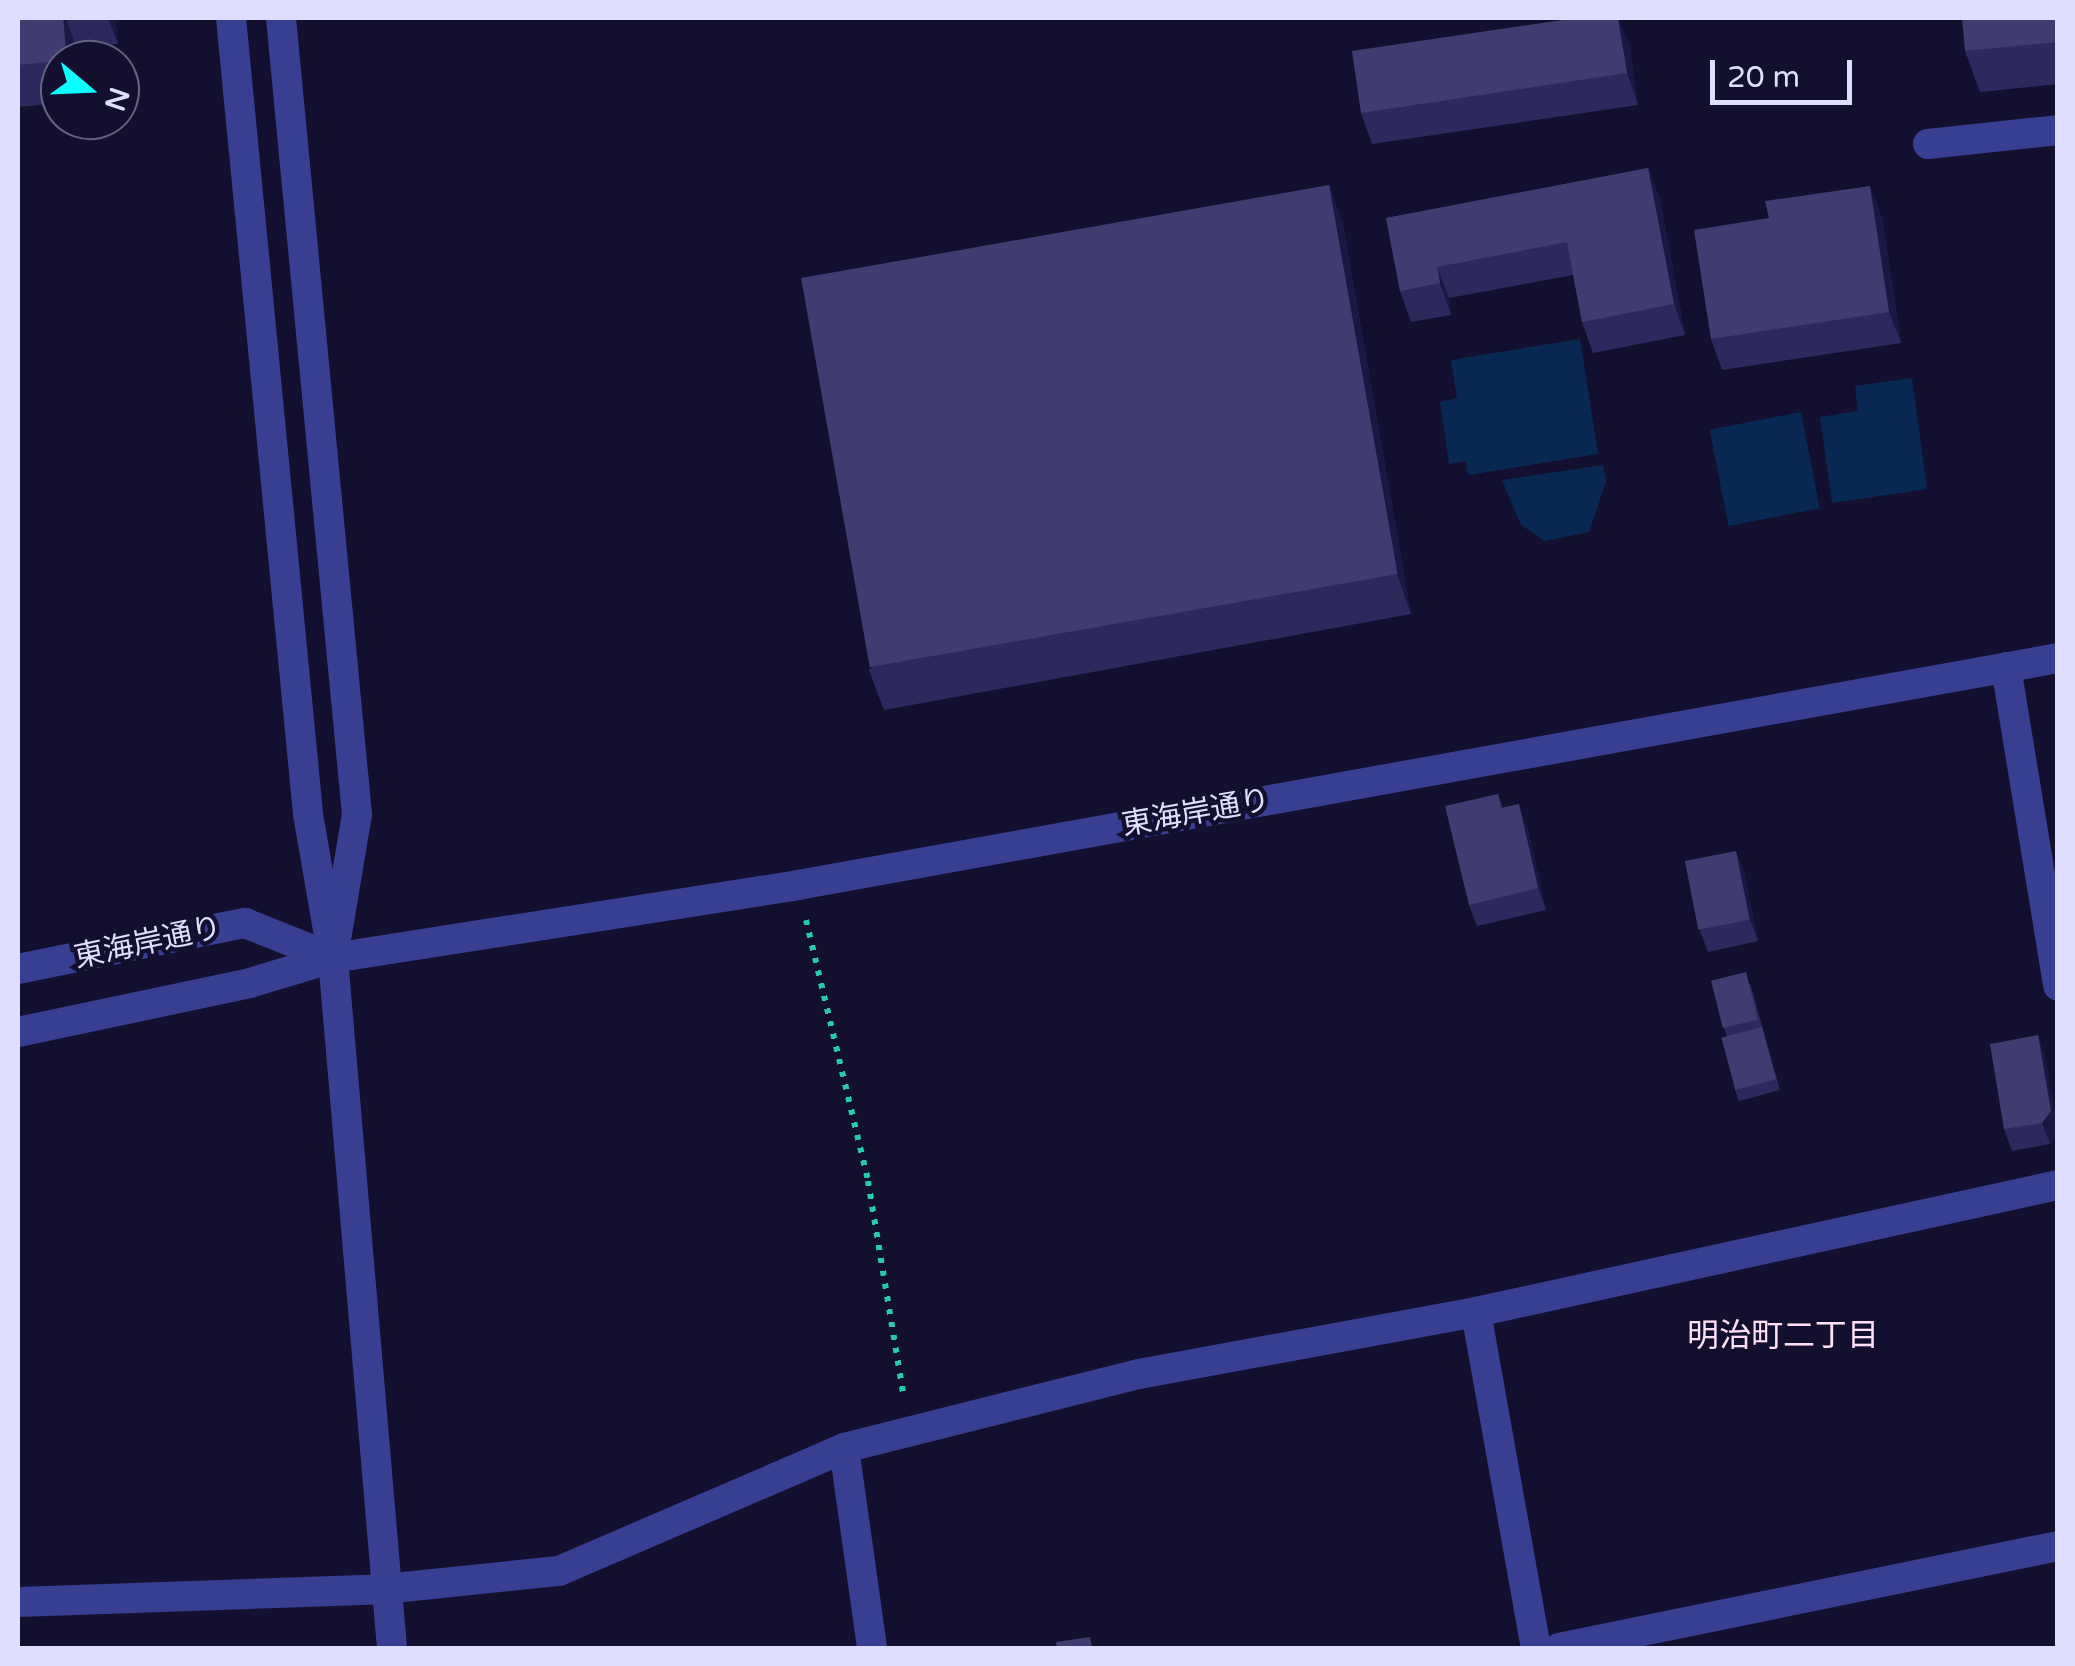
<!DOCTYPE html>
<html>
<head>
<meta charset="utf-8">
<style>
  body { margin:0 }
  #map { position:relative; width:2075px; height:1666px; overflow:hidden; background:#13102f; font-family:"Varela Round","Noto Sans JP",sans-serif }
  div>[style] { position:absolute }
  .water>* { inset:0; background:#072951; transform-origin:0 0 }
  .path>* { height:6px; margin-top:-3px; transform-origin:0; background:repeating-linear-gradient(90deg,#28c9af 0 5px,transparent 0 13px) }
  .minor>* { height:30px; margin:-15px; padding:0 15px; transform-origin:15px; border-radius:15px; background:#383e91 }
  .wall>* { inset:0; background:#2e295d }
  .shaded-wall>* { inset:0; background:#1b1743 }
  .building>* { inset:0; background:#413c6f; transform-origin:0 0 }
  span { translate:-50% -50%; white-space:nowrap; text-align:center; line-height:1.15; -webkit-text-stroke:9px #13102f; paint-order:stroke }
  .street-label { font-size:30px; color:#dfdeff }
  .neighbourhood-label { font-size:32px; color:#ffe0f7 }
  .frame { position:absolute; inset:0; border:20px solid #dfdeff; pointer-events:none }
  .north { position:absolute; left:40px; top:40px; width:100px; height:100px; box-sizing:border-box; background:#13102f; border:2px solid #656282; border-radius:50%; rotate:109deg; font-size:28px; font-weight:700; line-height:40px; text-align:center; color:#dfdeff }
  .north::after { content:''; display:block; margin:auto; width:35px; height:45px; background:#0afeff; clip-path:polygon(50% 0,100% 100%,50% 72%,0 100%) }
  .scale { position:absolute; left:1710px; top:60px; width:142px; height:45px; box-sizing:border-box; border:5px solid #dfdeff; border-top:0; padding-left:12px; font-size:30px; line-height:35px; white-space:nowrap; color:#dfdeff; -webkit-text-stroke:8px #13102f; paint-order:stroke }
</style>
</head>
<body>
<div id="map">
  <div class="water">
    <i style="clip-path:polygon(1580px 339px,1598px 454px,1468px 475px,1466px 461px,1449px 464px,1440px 402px,1457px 398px,1451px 360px)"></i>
    <i style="clip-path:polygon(1912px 378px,1927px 489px,1832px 503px,1820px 417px,1858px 411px,1855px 386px)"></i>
    <i style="left:1801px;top:412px;width:98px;height:93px;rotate:79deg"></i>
    <i style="clip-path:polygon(1603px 465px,1606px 481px,1589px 532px,1545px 541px,1521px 525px,1502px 480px)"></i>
  </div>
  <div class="path">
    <i style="left:806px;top:920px;width:268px;rotate:76.6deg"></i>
    <i style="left:868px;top:1181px;width:215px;rotate:80.6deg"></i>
  </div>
  <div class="minor">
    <i style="left:231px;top:18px;width:800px;rotate:84.47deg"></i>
    <i style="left:308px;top:814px;width:146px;rotate:80.2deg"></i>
    <i style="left:333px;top:958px;width:693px;rotate:85.11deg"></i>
    <i style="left:281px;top:18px;width:800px;rotate:84.55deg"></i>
    <i style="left:357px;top:814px;width:122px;rotate:99.5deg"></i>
    <i style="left:1928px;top:144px;width:131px;rotate:-6.1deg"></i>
    <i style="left:2006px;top:667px;width:323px;rotate:80.7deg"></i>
    <i style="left:18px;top:969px;width:232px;rotate:-11.5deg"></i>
    <i style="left:245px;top:923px;width:95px;rotate:21.7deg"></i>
    <i style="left:18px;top:1032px;width:237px;rotate:-11.9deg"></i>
    <i style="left:250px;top:983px;width:87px;rotate:-16.8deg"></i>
    <i style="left:333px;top:958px;width:471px;rotate:-8.9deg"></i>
    <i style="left:798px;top:885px;width:1280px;rotate:-10.21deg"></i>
    <i style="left:1476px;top:1312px;width:341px;rotate:79.9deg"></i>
    <i style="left:844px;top:1448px;width:202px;rotate:82deg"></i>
    <i style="left:18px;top:1602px;width:366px;rotate:-2deg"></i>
    <i style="left:384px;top:1589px;width:176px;rotate:-5.9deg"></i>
    <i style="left:559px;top:1571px;width:310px;rotate:-23.3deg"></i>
    <i style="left:844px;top:1448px;width:304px;rotate:-14.1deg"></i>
    <i style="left:1139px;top:1374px;width:343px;rotate:-10.4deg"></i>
    <i style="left:1476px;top:1312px;width:596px;rotate:-12.31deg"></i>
    <i style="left:1559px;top:1648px;width:509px;rotate:-11.55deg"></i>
  </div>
  <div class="wall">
    <i style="clip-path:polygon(18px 18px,115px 18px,118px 44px,76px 47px,78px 60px,60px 60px,60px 103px,18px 107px)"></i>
    <i style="clip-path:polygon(2058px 18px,2058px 84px,1980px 92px,1965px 51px)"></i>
    <i style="clip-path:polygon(1629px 43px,1638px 105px,1372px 144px,1361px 113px)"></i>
    <i style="clip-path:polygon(1648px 168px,1660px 199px,1685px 335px,1593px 353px,1582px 322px,1573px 275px,1449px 298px,1451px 315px,1411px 322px,1400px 291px,1386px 218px)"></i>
    <i style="clip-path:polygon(1329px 185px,1343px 225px,1411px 614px,884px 710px,869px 670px)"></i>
    <i style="clip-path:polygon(1882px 217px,1901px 343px,1722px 370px,1711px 339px)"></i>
    <i style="clip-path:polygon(1498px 794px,1503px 808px,1527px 826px,1546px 910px,1477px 926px,1469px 905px)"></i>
    <i style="clip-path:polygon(1736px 851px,1744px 873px,1758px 941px,1708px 952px,1700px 931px)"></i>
    <i style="clip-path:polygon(1750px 983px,1780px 1090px,1739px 1101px,1735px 1090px,1727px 1037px,1724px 1028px)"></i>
    <i style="clip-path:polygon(2038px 1035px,2045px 1057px,2058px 1134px,2050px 1144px,2012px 1151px,2004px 1129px)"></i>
  </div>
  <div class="shaded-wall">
    <i style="clip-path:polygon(63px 18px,66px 18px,76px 47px,78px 60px,67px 60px)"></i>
    <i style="clip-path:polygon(108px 18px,115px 18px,118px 44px)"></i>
    <i style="clip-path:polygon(1618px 18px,1629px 43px,1638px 105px,1627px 73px)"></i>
    <i style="clip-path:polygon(1648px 168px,1660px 199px,1685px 335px,1674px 304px)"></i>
    <i style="clip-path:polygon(1329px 185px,1343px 225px,1411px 614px,1397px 574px)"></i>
    <i style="clip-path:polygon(1870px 186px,1882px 217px,1901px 343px,1889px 312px)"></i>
    <i style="clip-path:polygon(1437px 267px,1449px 298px,1451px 315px,1440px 283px)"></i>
    <i style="clip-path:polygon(1519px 804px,1527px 826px,1546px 910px,1538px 888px)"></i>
    <i style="clip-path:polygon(1736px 851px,1744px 873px,1758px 941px,1750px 920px)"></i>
    <i style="clip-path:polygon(2038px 1035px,2045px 1057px,2058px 1126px,2058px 1134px,2050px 1144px,2042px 1123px)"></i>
  </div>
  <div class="building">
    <i style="clip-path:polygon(18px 18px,63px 18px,67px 60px,18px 65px)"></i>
    <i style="clip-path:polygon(1576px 18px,1618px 18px,1627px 73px,1361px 113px,1352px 51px)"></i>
    <i style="clip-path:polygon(1962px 18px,2058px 18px,2058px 42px,1965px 51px)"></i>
    <i style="clip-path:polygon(1648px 168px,1674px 304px,1582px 322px,1567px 242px,1437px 267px,1440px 283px,1400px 291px,1386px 218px)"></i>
    <i style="left:1329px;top:185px;width:395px;height:536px;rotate:80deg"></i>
    <i style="clip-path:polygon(1870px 186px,1889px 312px,1711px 339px,1694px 230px,1769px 218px,1765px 201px)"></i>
    <i style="clip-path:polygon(1498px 794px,1501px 808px,1519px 804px,1538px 888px,1469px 905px,1445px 806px)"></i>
    <i style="left:1736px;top:851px;width:70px;height:52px;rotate:79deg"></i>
    <i style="left:1746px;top:972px;width:49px;height:36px;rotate:76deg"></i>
    <i style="left:1762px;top:1027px;width:54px;height:42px;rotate:75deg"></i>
    <i style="clip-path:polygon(2038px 1035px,2051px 1111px,2042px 1123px,2004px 1129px,1990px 1044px)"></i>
    <i style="clip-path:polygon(1090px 1637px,1092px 1648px,1057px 1648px,1056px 1642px)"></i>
  </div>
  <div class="street-label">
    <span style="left:1196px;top:813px;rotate:-10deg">東海岸通り</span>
    <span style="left:148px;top:943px;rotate:-12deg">東海岸通り</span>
  </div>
  <div class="neighbourhood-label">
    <span style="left:1783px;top:1336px">明治町二丁目</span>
  </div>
  <div class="frame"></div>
  <div class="north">N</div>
  <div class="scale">20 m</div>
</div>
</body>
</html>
